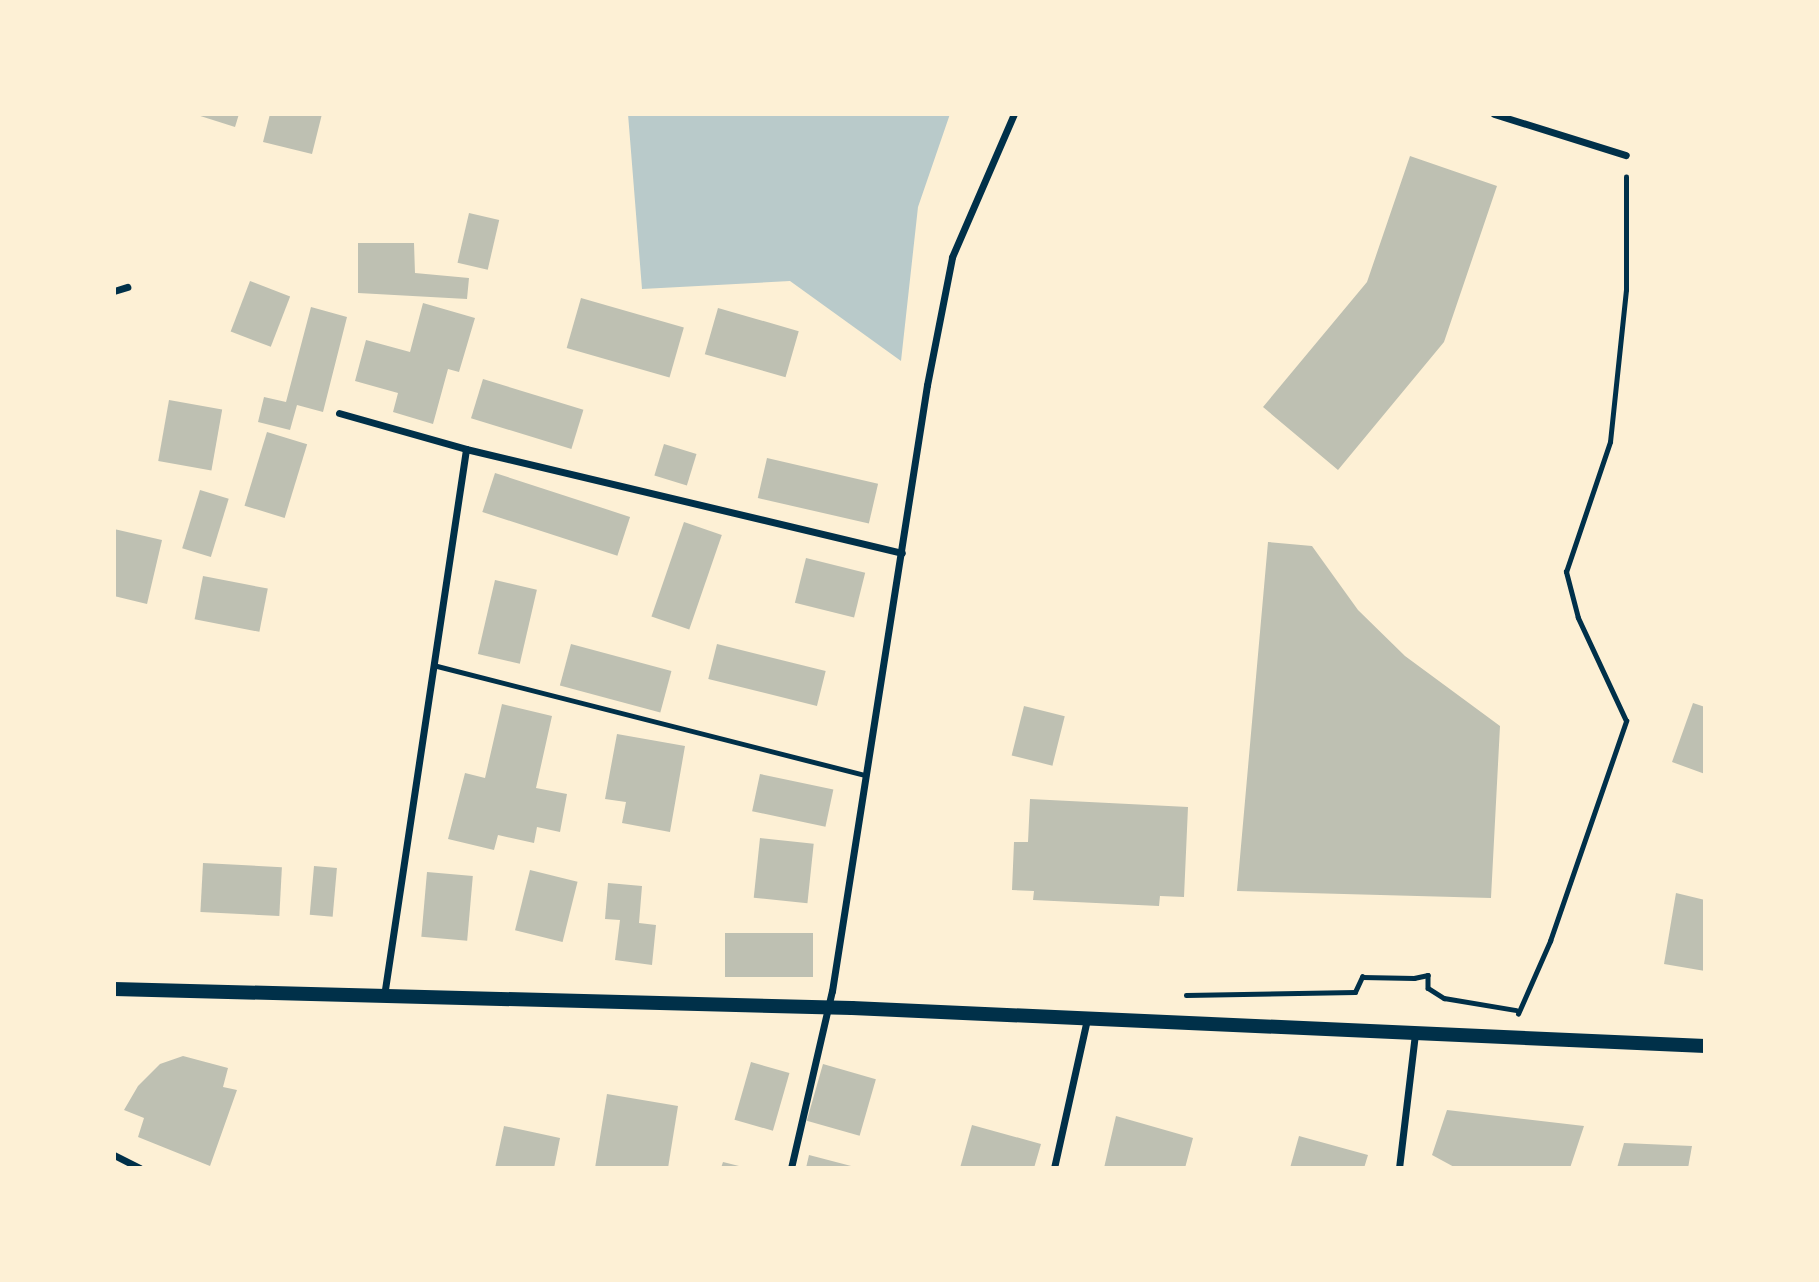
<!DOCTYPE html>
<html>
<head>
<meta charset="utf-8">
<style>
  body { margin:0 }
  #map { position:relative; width:1819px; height:1282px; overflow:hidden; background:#fdf0d5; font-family:"Libre Baskerville",serif }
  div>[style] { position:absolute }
  .green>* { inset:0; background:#b9caca }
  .building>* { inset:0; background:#bec0b2; transform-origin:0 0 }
  .path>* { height:4.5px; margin:-2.25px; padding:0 2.25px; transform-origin:2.25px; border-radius:2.25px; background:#003049 }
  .service>* { height:5px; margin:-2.5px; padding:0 2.5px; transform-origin:2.5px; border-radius:2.5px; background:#003049 }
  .minor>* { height:7px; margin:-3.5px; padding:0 3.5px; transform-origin:3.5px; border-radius:3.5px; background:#003049 }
  .secondary>* { height:14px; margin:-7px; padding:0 7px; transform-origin:7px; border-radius:7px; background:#003049 }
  span { translate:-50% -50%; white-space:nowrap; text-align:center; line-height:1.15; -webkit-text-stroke:5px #fdf0d5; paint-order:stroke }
  .frame { position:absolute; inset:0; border:116px solid #fdf0d5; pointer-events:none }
</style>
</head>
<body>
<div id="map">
  <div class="green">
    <i style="clip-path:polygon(628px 114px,950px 114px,918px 207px,901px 361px,790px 281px,642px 289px)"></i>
  </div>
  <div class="building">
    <i style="clip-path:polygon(194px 114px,239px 114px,235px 127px)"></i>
    <i style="clip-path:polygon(270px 114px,322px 114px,312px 154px,263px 142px)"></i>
    <i style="clip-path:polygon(1410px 156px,1497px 186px,1444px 342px,1338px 470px,1263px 407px,1367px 282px)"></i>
    <i style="left:469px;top:213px;width:31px;height:51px;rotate:13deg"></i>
    <i style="clip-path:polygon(358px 243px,414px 243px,415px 273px,469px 278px,467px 299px,358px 293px)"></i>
    <i style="left:250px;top:281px;width:43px;height:54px;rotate:21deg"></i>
    <i style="left:581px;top:298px;width:107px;height:52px;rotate:16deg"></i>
    <i style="clip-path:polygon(423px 303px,475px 318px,459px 372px,448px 369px,433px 424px,393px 412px,398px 393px,355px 381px,366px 340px,410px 352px)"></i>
    <i style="clip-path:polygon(311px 307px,347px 317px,323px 412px,297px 405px,290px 430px,258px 422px,264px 397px,286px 402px)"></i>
    <i style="left:718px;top:308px;width:84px;height:48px;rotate:16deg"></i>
    <i style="left:483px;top:379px;width:105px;height:41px;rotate:17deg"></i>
    <i style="left:169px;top:400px;width:54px;height:62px;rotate:10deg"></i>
    <i style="left:267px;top:432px;width:42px;height:77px;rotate:17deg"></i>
    <i style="left:664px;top:444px;width:34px;height:33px;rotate:17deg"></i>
    <i style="left:767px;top:458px;width:114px;height:41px;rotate:13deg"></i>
    <i style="left:495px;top:473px;width:142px;height:41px;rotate:18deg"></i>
    <i style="left:200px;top:490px;width:30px;height:61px;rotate:17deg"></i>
    <i style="left:684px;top:522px;width:40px;height:100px;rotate:19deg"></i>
    <i style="clip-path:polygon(114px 529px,162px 540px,147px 604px,114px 596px)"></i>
    <i style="clip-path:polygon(1268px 542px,1312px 546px,1358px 610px,1405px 656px,1500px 726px,1491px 898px,1237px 891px)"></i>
    <i style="left:806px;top:558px;width:61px;height:46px;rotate:14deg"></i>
    <i style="left:203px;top:576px;width:66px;height:44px;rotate:11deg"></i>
    <i style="left:495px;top:580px;width:43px;height:76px;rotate:13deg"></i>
    <i style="left:571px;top:644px;width:104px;height:43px;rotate:15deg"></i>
    <i style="left:717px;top:644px;width:112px;height:36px;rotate:14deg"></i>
    <i style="clip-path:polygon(1693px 703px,1705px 707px,1705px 774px,1672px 762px)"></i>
    <i style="clip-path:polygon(502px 704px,552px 716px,536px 788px,567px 794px,560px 832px,537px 827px,534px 843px,498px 835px,494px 850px,448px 839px,465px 773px,485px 778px)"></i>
    <i style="left:1024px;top:706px;width:42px;height:51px;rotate:14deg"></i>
    <i style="clip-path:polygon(617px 734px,685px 746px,670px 832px,622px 823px,626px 802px,605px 799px)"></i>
    <i style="left:760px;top:774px;width:75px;height:38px;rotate:12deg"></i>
    <i style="clip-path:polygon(1030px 799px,1188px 807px,1184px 897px,1160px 896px,1159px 906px,1033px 900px,1034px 891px,1012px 890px,1014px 842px,1028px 842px)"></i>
    <i style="left:760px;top:838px;width:54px;height:60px;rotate:6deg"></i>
    <i style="left:203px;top:863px;width:79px;height:49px;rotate:3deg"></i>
    <i style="left:314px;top:866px;width:23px;height:49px;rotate:5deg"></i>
    <i style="left:530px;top:870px;width:49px;height:62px;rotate:14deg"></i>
    <i style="left:427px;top:872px;width:46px;height:65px;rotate:5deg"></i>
    <i style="clip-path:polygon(608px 883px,642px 886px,639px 923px,656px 925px,652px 965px,615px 960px,620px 920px,605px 919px)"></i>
    <i style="clip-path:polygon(1676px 893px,1705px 900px,1705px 971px,1664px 964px)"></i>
    <i style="left:725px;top:933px;width:88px;height:44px"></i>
    <i style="clip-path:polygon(183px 1056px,228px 1068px,223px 1087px,237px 1090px,210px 1166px,138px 1137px,144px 1118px,124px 1110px,138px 1086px,160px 1064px)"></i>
    <i style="left:751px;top:1062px;width:40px;height:60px;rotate:16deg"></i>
    <i style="left:823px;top:1064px;width:55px;height:59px;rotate:16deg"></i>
    <i style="clip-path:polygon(607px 1094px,678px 1106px,668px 1168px,595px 1168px)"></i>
    <i style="clip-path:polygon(1447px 1110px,1584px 1126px,1570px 1168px,1456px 1168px,1432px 1155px)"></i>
    <i style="clip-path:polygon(1116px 1116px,1193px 1138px,1185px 1168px,1104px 1168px)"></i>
    <i style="clip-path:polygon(972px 1125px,1041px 1144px,1034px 1168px,960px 1168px)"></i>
    <i style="clip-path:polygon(504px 1126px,560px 1138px,554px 1168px,495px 1168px)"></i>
    <i style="clip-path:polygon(1299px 1136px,1368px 1155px,1364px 1168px,1290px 1168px)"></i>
    <i style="clip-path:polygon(1624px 1143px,1692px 1146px,1688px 1168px,1617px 1168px)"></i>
    <i style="clip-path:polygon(809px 1155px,855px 1167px,855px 1168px,806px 1168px)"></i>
    <i style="clip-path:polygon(723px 1162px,743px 1167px,743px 1168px,721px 1168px)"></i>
  </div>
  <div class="path">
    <i style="left:1186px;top:995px;width:169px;rotate:-1deg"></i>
    <i style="left:1355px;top:992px;width:17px;rotate:-65deg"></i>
    <i style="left:1362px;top:977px;width:52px;rotate:1.1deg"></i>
    <i style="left:1414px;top:978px;width:14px;rotate:-12deg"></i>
    <i style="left:1428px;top:975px;width:13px;rotate:90deg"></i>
    <i style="left:1428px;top:988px;width:19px;rotate:32deg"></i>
    <i style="left:1444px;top:998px;width:73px;rotate:9.5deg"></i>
    <i style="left:1518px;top:1014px;width:80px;rotate:-66.3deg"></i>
    <i style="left:1550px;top:941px;width:233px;rotate:-70.9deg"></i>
    <i style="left:1626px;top:721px;width:114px;rotate:-115deg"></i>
    <i style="left:1578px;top:618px;width:48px;rotate:-104.6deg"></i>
    <i style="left:1566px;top:572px;width:137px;rotate:-71.3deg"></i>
    <i style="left:1610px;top:442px;width:153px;rotate:-84deg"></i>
    <i style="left:1626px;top:290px;width:113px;rotate:-90deg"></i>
  </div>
  <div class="service">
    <i style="left:433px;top:665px;width:447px;rotate:14.3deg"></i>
  </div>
  <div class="minor">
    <i style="left:1494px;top:114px;width:138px;rotate:17.3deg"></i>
    <i style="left:114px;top:291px;width:14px;rotate:-17deg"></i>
    <i style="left:339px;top:413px;width:132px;rotate:15.8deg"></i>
    <i style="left:466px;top:449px;width:448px;rotate:13.4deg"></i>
    <i style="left:384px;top:996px;width:553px;rotate:-81.47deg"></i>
    <i style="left:114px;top:1155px;width:29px;rotate:27deg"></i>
    <i style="left:791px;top:1168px;width:182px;rotate:-77deg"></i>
    <i style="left:832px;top:991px;width:613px;rotate:-81.09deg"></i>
    <i style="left:927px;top:385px;width:130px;rotate:-78.9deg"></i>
    <i style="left:952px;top:257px;width:156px;rotate:-66.6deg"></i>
    <i style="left:1054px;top:1168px;width:153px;rotate:-77.5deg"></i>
    <i style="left:1399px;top:1168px;width:136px;rotate:-83.2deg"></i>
  </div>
  <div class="secondary">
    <i style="left:114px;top:989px;width:738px;rotate:1.47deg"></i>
    <i style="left:852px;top:1008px;width:854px;rotate:2.55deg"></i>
  </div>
  <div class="frame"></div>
</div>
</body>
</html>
